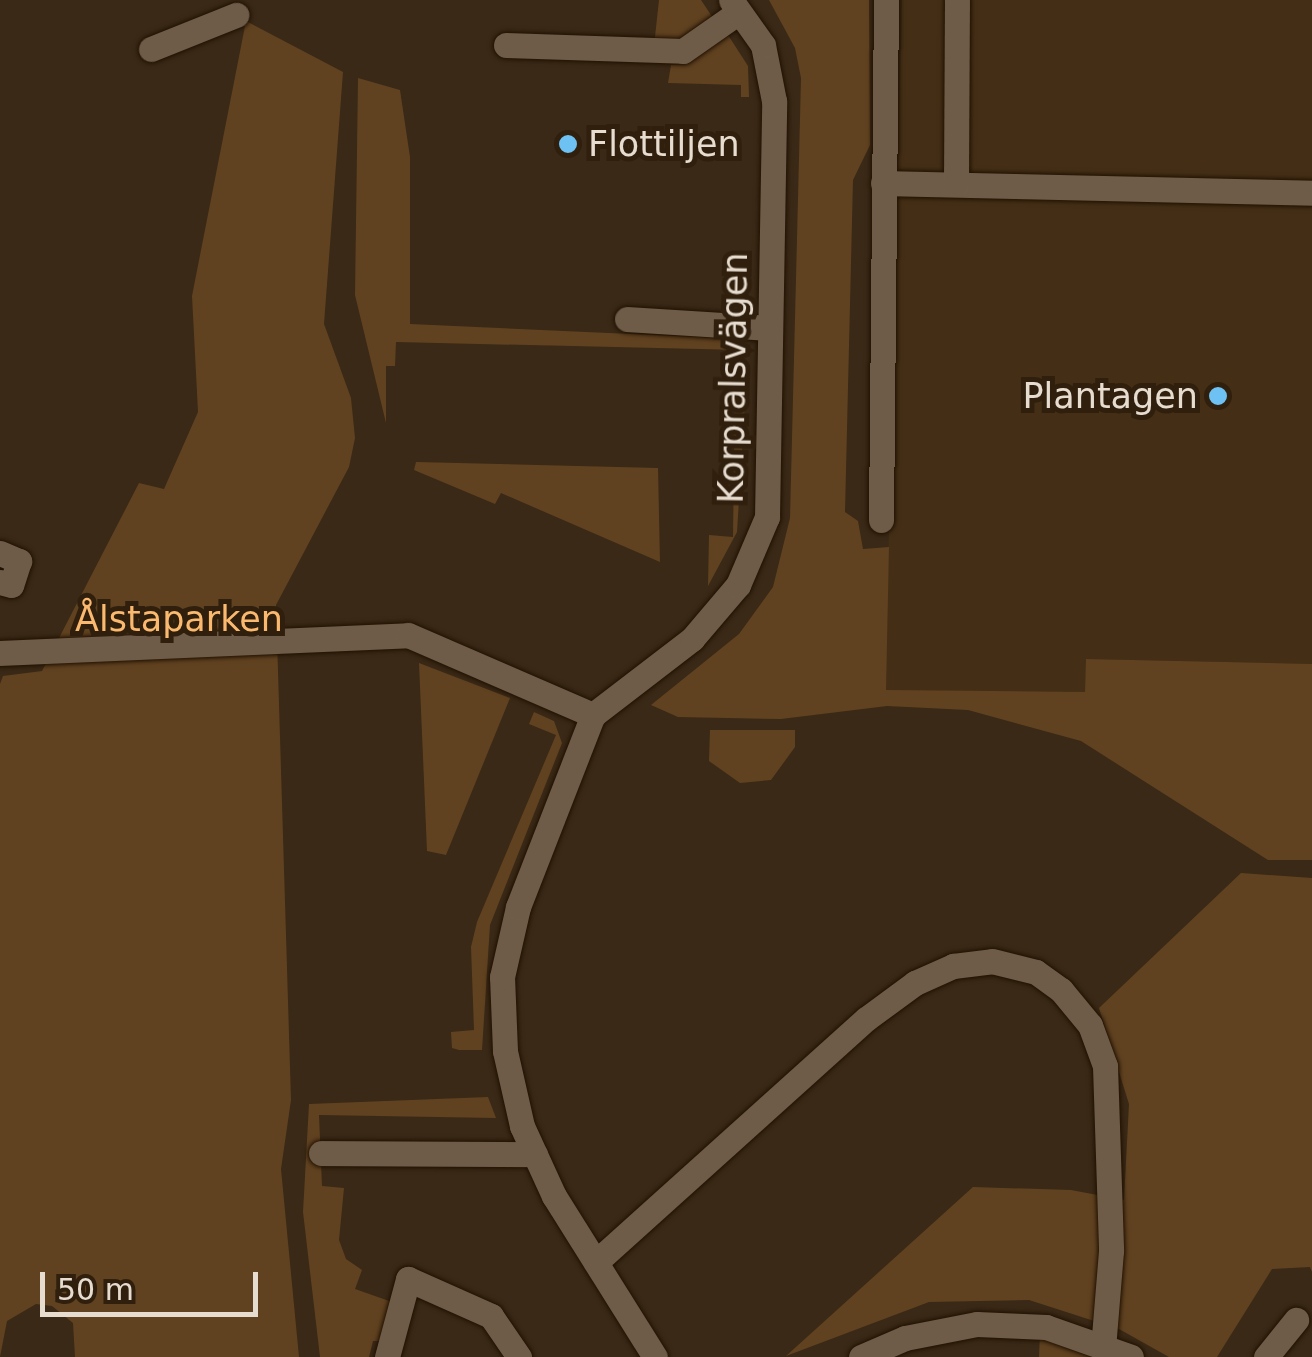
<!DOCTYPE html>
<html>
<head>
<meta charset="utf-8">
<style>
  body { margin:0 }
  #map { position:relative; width:1312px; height:1357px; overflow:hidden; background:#3a2916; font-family:"DejaVu Sans",sans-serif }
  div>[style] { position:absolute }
  .built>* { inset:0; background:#442f16 }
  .green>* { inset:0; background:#604220 }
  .roads { filter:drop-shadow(0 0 2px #201101) drop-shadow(0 0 2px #201101) }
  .minor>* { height:25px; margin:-12.5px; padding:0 12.5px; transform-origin:12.5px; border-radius:12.5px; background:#6f5c48 }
  .dots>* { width:28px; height:28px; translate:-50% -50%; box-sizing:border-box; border:5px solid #2f1f0c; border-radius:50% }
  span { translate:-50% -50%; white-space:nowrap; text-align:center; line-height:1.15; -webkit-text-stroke:10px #2f1f0c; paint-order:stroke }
  .poi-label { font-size:35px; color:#e7dcd0 }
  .left { translate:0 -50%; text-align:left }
  .right { translate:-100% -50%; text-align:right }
  .street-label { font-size:35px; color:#e7dcd0 }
  .park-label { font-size:35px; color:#fab96f }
  .scale { position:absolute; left:40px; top:1272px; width:218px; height:45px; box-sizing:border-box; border:5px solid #e7dcd0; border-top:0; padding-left:12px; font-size:30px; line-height:35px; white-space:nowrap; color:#e7dcd0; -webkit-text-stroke:8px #2f1f0c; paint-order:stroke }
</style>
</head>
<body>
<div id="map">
  <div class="built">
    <i style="clip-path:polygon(902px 0,1312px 0,1312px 664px,1087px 659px,1085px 692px,885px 691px)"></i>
  </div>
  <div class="green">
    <i style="clip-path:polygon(659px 0,701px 0,713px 18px,680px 46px,654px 46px)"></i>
    <i style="clip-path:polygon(769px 0,869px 0,870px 145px,853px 180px,845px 512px,858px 521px,863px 549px,889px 547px,886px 690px,1085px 692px,1086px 659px,1312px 664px,1312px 860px,1268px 860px,1081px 741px,968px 710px,887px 706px,781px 719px,678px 717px,651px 705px,739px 634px,773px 587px,790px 518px,801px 78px,795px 48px)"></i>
    <i style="clip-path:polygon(246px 21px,343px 72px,324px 324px,351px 398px,355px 438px,349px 467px,276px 605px,291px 1100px,281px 1169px,299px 1357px,75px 1357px,73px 1323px,52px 1306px,36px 1304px,7px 1321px,0 1357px,0 684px,3px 676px,42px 671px,139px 483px,164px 489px,198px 412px,192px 296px)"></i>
    <i style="clip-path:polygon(728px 35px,748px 66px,749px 97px,741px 97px,741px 85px,668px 83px,671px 65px,685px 64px)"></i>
    <i style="clip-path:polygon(358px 78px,400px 90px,410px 157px,410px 324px,742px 339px,743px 350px,396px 342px,395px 366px,386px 366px,386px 423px,355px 295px)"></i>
    <i style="clip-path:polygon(741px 381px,746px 386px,737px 532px,708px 586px,709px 535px,733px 537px,735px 382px)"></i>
    <i style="clip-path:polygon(416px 462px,658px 468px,660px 562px,501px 493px,495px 504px,414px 470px)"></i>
    <i style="clip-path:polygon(419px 663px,510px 698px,446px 855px,427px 851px)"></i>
    <i style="clip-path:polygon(534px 712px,554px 721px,562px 743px,490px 925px,482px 1050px,459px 1050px,452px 1048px,451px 1032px,474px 1030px,471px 947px,477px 922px,556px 735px,529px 724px)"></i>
    <i style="clip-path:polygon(710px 730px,795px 730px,795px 747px,771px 780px,740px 783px,709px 761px)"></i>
    <i style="clip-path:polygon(1241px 873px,1312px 878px,1312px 1272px,1310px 1267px,1272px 1269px,1217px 1357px,1169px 1357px,1119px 1329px,1029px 1300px,929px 1302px,786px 1356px,973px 1187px,1071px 1190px,1124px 1200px,1129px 1104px,1099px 1008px)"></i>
    <i style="clip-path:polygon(488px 1097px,496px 1118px,319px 1115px,322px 1186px,344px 1188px,339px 1240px,346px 1259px,362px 1270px,355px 1289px,392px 1302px,384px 1341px,373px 1341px,369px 1357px,320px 1357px,303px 1212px,309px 1104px)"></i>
    <i style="clip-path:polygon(1040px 1333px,1115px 1357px,1039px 1357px)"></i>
  </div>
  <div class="roads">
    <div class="minor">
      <i style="left:506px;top:45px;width:177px;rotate:1.9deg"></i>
      <i style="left:683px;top:51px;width:68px;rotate:-34.9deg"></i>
      <i style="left:151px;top:49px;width:92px;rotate:-21.8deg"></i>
      <i style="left:883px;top:183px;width:429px;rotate:1.3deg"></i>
      <i style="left:956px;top:184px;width:184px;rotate:-89.7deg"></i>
      <i style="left:627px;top:319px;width:143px;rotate:3.6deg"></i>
      <i style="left:881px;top:520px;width:520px;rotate:-89.45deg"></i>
      <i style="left:0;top:553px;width:21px;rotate:23deg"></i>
      <i style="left:19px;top:561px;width:25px;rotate:108deg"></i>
      <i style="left:11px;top:585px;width:11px;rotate:-165deg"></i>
      <i style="left:0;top:653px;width:408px;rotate:-2.5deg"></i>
      <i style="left:408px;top:635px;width:202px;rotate:23.4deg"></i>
      <i style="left:321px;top:1153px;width:214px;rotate:0.3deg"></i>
      <i style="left:596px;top:1262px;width:363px;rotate:-42deg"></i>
      <i style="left:866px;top:1019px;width:61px;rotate:-36.3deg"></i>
      <i style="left:915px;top:983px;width:42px;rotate:-24.1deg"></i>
      <i style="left:953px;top:966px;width:39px;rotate:-7deg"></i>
      <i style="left:992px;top:961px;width:45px;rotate:14deg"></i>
      <i style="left:1036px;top:972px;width:31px;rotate:36deg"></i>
      <i style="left:1061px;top:990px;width:45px;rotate:50.4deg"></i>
      <i style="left:1090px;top:1025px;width:44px;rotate:69.9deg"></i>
      <i style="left:1105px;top:1066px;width:185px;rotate:88.1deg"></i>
      <i style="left:1111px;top:1251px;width:97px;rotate:94.7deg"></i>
      <i style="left:387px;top:1357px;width:81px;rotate:-74.9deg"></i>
      <i style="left:408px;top:1279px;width:91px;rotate:24deg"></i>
      <i style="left:491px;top:1316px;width:50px;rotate:55.7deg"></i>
      <i style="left:655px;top:1357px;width:190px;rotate:-122.1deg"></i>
      <i style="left:554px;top:1196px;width:77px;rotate:-114.6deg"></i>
      <i style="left:522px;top:1126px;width:77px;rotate:-102.8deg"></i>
      <i style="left:505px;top:1051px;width:74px;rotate:-92.3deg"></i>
      <i style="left:502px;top:977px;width:72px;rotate:-77.1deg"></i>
      <i style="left:518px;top:907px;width:206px;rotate:-68.7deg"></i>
      <i style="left:593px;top:715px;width:125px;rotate:-37.5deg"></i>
      <i style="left:692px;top:639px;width:71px;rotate:-49.6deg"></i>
      <i style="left:738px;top:585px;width:74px;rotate:-66.9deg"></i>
      <i style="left:767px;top:517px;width:416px;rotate:-89deg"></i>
      <i style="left:774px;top:101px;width:57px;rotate:-101.1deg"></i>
      <i style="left:763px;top:45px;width:55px;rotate:-125.4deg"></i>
      <i style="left:861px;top:1357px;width:48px;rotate:-23.4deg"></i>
      <i style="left:905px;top:1338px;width:73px;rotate:-11deg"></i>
      <i style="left:977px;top:1324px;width:69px;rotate:2.5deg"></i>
      <i style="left:1046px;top:1327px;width:90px;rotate:19.4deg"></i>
      <i style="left:1266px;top:1357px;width:48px;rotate:-51deg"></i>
    </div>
  </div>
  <div class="dots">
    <i style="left:568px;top:144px;background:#6ec2f3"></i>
    <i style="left:1218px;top:396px;background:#6ec2f3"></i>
  </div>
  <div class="poi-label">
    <span class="left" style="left:588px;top:144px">Flottiljen</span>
    <span class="right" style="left:1198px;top:396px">Plantagen</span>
  </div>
  <div class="street-label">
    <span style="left:733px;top:378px;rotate:-89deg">Korpralsvägen</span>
  </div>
  <div class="park-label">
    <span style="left:179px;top:619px">Ålstaparken</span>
  </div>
  <div class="scale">50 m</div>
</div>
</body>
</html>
